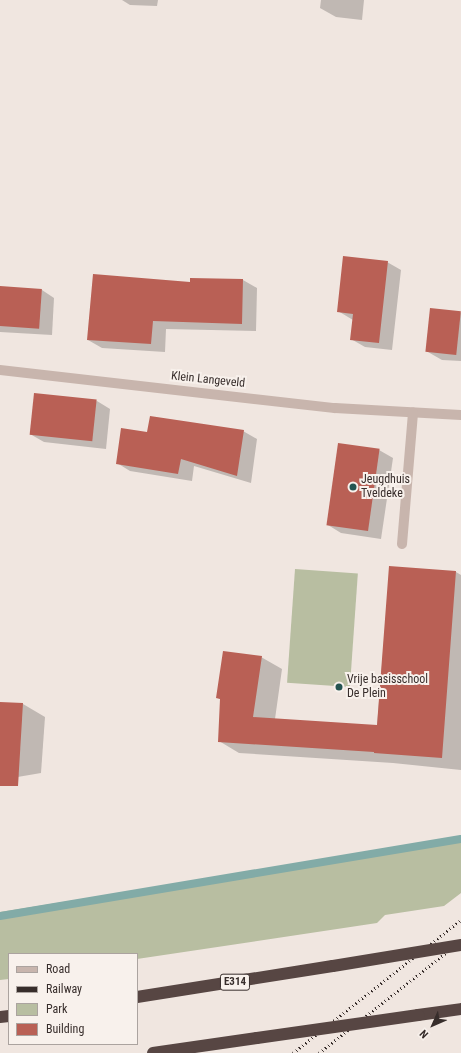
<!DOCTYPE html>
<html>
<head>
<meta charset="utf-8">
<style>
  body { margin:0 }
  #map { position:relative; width:461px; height:1053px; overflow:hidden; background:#f0e6e0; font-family:"Roboto Condensed",sans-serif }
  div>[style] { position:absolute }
  .green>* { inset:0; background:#b8bea1; transform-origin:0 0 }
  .shadow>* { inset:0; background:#0003 }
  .stream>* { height:8px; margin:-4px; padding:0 4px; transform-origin:4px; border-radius:4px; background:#82aba7 }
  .building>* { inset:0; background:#b96055; transform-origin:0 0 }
  .street>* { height:10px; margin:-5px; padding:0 5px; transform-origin:5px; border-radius:5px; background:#c8b5ad }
  .highway>* { height:12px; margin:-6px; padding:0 6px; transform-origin:6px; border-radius:6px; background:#574643 }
  .rail>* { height:3px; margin-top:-1.5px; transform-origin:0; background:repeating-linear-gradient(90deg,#372d2b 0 1px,transparent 0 4px) }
  .highway-bridge>* { height:12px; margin:-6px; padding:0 6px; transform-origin:6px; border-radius:6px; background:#574643 }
  .dots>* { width:11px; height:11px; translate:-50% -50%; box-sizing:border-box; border:2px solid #f8f1ec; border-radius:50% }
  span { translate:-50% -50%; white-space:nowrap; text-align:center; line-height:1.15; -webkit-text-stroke:4px #f8f1ec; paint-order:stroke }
  .shield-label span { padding:1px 3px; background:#f8f1ec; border:1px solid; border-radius:3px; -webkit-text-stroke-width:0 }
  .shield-label { font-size:11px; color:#372d2b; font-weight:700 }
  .street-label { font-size:12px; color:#372d2b }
  .poi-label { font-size:12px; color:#372d2b }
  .left { translate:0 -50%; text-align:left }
  .legend { position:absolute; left:8px; top:953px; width:130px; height:92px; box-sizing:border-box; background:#f8f1ec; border:1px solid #aba39f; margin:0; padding:5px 7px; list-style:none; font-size:12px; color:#372d2b }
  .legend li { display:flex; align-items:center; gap:8px; height:20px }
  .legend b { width:20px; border:1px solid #aba39f }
  .north { position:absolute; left:413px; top:1005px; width:40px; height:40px; -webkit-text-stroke:3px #f8f1ec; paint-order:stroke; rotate:225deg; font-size:11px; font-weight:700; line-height:16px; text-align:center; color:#372d2b }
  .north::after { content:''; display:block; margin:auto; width:14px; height:18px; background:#372d2b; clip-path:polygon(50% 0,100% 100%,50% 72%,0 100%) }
</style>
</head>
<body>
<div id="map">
  <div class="green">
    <i style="left:295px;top:569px;width:63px;height:114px;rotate:4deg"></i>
    <i style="clip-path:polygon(461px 839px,461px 893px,444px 906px,385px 915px,377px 923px,137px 959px,137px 954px,9px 954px,9px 979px,0 980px,0 912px)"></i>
  </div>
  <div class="shadow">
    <i style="clip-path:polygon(122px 0,158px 0,157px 6px,130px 5px)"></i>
    <i style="clip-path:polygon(321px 0,364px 0,362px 20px,336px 17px,320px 8px)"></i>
    <i style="clip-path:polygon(387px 262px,401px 270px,392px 350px,365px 347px,351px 339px,353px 320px,338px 311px)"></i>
    <i style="clip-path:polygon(243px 280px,257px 288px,256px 331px,166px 329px,165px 352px,102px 348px,88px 340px,191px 283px)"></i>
    <i style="clip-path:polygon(0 287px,42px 290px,54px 298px,52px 335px,0 332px)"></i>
    <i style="clip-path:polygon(461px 312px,461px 361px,442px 360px,428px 352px)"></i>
    <i style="clip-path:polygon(97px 401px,110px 409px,106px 449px,44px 442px,30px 434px)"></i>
    <i style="clip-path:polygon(243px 431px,257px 439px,251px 483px,194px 466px,192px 481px,130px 471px,117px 463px,148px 433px)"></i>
    <i style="clip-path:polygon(379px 450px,393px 458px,381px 539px,341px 533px,328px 525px)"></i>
    <i style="clip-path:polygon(390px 567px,456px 572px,461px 575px,461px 770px,393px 763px,239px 753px,219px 741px,221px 700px,217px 697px,261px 657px,282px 669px,275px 719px,377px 726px)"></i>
    <i style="clip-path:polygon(0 703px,23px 704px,45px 717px,41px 773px,0 780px)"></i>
  </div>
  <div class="stream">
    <i style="left:0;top:916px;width:467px;rotate:-9.5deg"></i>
  </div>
  <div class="building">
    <i style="clip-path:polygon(343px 256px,388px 261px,379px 343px,350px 340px,353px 314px,337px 312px)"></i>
    <i style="clip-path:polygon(93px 274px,190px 282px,190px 278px,243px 279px,242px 324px,153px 321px,151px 344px,87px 340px)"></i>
    <i style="left:0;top:286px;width:42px;height:40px;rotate:4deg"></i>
    <i style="left:430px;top:308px;width:31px;height:44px;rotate:6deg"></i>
    <i style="left:34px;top:393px;width:63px;height:42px;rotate:6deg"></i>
    <i style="clip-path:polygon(150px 416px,244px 430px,237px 476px,181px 459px,178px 474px,116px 464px,121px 428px,147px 432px)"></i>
    <i style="left:338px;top:443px;width:42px;height:83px;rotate:8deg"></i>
    <i style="clip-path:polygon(389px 566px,456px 571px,442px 758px,374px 753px,374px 752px,218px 742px,220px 699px,216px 698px,223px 651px,262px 656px,253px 717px,377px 725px)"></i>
    <i style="clip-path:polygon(0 702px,23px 703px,18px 786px,0 786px)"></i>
  </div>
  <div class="street">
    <i style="left:0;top:370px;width:337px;rotate:6.5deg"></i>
    <i style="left:335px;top:408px;width:126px;rotate:3.2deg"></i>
    <i style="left:402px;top:544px;width:132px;rotate:-85.2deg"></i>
  </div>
  <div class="highway">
    <i style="left:137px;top:997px;width:198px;rotate:-9deg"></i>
    <i style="left:418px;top:1015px;width:43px;rotate:-7.9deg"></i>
    <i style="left:0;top:1017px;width:9px;rotate:-6deg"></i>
    <i style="left:153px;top:1053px;width:105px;rotate:-8.2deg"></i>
  </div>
  <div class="rail">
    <i style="left:293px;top:1053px;width:214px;rotate:-38.4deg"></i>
    <i style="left:319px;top:1053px;width:181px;rotate:-38.3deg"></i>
  </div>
  <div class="highway-bridge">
    <i style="left:333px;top:966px;width:130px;rotate:-9.3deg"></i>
    <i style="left:257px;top:1038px;width:163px;rotate:-8.1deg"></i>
  </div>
  <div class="dots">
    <i style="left:353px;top:487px;background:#245451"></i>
    <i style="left:339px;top:687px;background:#245451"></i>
  </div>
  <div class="shield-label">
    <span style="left:235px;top:982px">E314</span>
  </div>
  <div class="street-label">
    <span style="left:208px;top:380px;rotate:6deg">Klein Langeveld</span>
  </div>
  <div class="poi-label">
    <span class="left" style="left:361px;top:487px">Jeugdhuis<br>Tveldeke</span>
    <span class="left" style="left:347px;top:687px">Vrije basisschool<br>De Plein</span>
  </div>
  <ul class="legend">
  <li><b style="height:5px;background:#c8b5ad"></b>Road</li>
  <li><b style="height:5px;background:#372d2b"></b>Railway</li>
  <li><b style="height:11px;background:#b8bea1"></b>Park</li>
  <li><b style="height:11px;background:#b96055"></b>Building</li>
  </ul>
  <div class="north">N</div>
</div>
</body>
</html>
